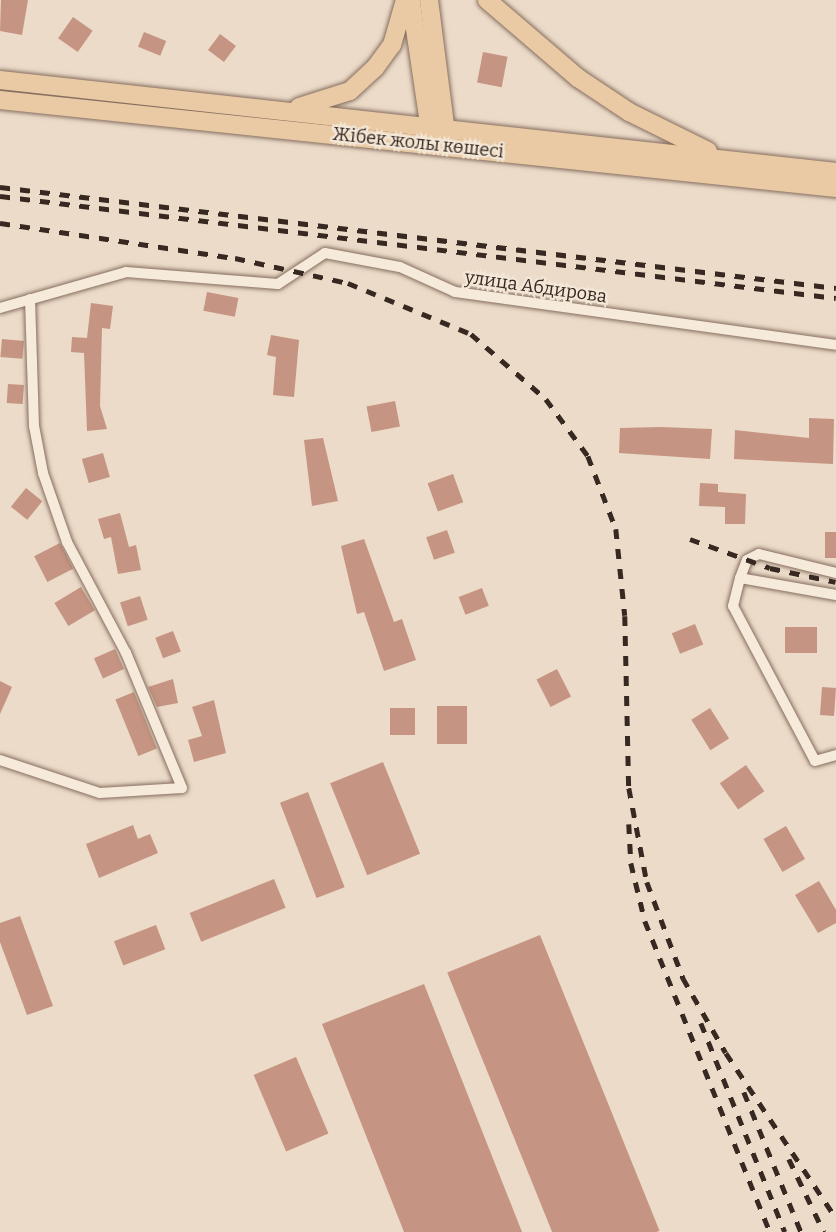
<!DOCTYPE html>
<html>
<head>
<meta charset="utf-8">
<style>
  body { margin:0 }
  #map { position:relative; width:836px; height:1232px; overflow:hidden; background:#ebdbc8; font-family:Bitter,serif }
  div>[style] { position:absolute }
  .building>* { inset:0; background:#c69482; transform-origin:0 0 }
  .roads { filter:drop-shadow(0 0 2px #866d5f) drop-shadow(0 0 2px #866d5f) }
  .street>* { height:10px; margin:-5px; padding:0 5px; transform-origin:5px; border-radius:5px; background:#f6eadb }
  .primary>* { height:18px; margin:-9px; padding:0 9px; transform-origin:9px; border-radius:9px; background:#eacaa4 }
  .rail>* { height:4.5px; margin-top:-2.25px; transform-origin:0; background:repeating-linear-gradient(90deg,#372821 0 10px,transparent 0 20px) }
  span { translate:-50% -50%; white-space:nowrap; text-align:center; line-height:1.15; -webkit-text-stroke:4.5px #f3e7d7; paint-order:stroke }
  .street-label { font-size:18px; color:#372821 }
</style>
</head>
<body>
<div id="map">
  <div class="building">
    <i style="clip-path:polygon(1px 0,28px 0,22px 35px,0 31px)"></i>
    <i style="left:73px;top:17px;width:24px;height:26px;rotate:35deg"></i>
    <i style="left:144px;top:32px;width:24px;height:16px;rotate:22deg"></i>
    <i style="left:220px;top:34px;width:20px;height:20px;rotate:37deg"></i>
    <i style="left:483px;top:52px;width:25px;height:31px;rotate:11deg"></i>
    <i style="left:207px;top:292px;width:32px;height:19px;rotate:11deg"></i>
    <i style="clip-path:polygon(91px 303px,113px 306px,110px 329px,102px 328px,100px 406px,107px 429px,87px 431px,84px 353px,71px 352px,72px 337px,87px 338px)"></i>
    <i style="clip-path:polygon(271px 335px,299px 340px,294px 397px,273px 395px,276px 357px,267px 355px)"></i>
    <i style="left:2px;top:339px;width:22px;height:18px;rotate:5deg"></i>
    <i style="left:8px;top:384px;width:16px;height:19px;rotate:4deg"></i>
    <i style="left:395px;top:401px;width:26px;height:29px;rotate:79deg"></i>
    <i style="clip-path:polygon(809px 418px,834px 419px,833px 464px,734px 459px,735px 430px,809px 438px)"></i>
    <i style="clip-path:polygon(660px 427px,712px 429px,710px 459px,619px 453px,620px 428px)"></i>
    <i style="clip-path:polygon(323px 438px,338px 501px,312px 506px,304px 440px)"></i>
    <i style="left:103px;top:453px;width:25px;height:22px;rotate:74deg"></i>
    <i style="left:453px;top:474px;width:30px;height:27px;rotate:70deg"></i>
    <i style="clip-path:polygon(700px 483px,718px 484px,718px 492px,746px 494px,745px 524px,725px 524px,725px 507px,699px 506px)"></i>
    <i style="left:26px;top:488px;width:21px;height:24px;rotate:39deg"></i>
    <i style="clip-path:polygon(120px 513px,129px 547px,136px 545px,141px 570px,118px 574px,111px 537px,104px 539px,98px 519px)"></i>
    <i style="left:447px;top:530px;width:24px;height:22px;rotate:71deg"></i>
    <i style="left:825px;top:532px;width:11px;height:26px"></i>
    <i style="clip-path:polygon(364px 539px,394px 622px,402px 619px,416px 660px,384px 671px,364px 612px,357px 614px,341px 546px)"></i>
    <i style="left:60px;top:543px;width:29px;height:29px;rotate:63deg"></i>
    <i style="left:81px;top:587px;width:27px;height:31px;rotate:59deg"></i>
    <i style="left:482px;top:588px;width:19px;height:25px;rotate:69deg"></i>
    <i style="left:140px;top:596px;width:25px;height:21px;rotate:72deg"></i>
    <i style="left:695px;top:624px;width:22px;height:25px;rotate:68deg"></i>
    <i style="left:785px;top:627px;width:32px;height:26px"></i>
    <i style="left:173px;top:631px;width:22px;height:19px;rotate:69deg"></i>
    <i style="left:115px;top:649px;width:22px;height:23px;rotate:66deg"></i>
    <i style="left:557px;top:669px;width:31px;height:23px;rotate:63deg"></i>
    <i style="clip-path:polygon(173px 679px,178px 703px,157px 707px,148px 687px)"></i>
    <i style="clip-path:polygon(0 681px,12px 687px,0 714px)"></i>
    <i style="left:822px;top:687px;width:14px;height:28px;rotate:4deg"></i>
    <i style="left:134px;top:692px;width:61px;height:20px;rotate:68deg"></i>
    <i style="clip-path:polygon(214px 700px,226px 753px,194px 762px,188px 740px,202px 736px,192px 707px)"></i>
    <i style="left:437px;top:706px;width:30px;height:38px"></i>
    <i style="left:390px;top:708px;width:25px;height:27px"></i>
    <i style="left:710px;top:708px;width:36px;height:22px;rotate:58deg"></i>
    <i style="left:383px;top:762px;width:99px;height:57px;rotate:68deg"></i>
    <i style="left:746px;top:765px;width:32px;height:32px;rotate:55deg"></i>
    <i style="left:308px;top:792px;width:102px;height:30px;rotate:69deg"></i>
    <i style="clip-path:polygon(133px 825px,138px 839px,150px 834px,158px 853px,99px 878px,86px 844px)"></i>
    <i style="left:786px;top:826px;width:38px;height:26px;rotate:60deg"></i>
    <i style="left:274px;top:879px;width:31px;height:91px;rotate:68deg"></i>
    <i style="clip-path:polygon(819px 881px,836px 910px,836px 923px,818px 933px,795px 895px)"></i>
    <i style="clip-path:polygon(20px 916px,53px 1006px,27px 1015px,0 942px,0 923px)"></i>
    <i style="left:156px;top:925px;width:26px;height:45px;rotate:69deg"></i>
    <i style="left:540px;top:935px;width:319px;height:100px;rotate:68deg"></i>
    <i style="clip-path:polygon(424px 984px,522px 1232px,404px 1232px,322px 1024px)"></i>
    <i style="left:296px;top:1057px;width:83px;height:46px;rotate:67deg"></i>
  </div>
  <div class="roads">
    <div class="street">
      <i style="left:0;top:308px;width:131px;rotate:-15.9deg"></i>
      <i style="left:126px;top:272px;width:152px;rotate:4.5deg"></i>
      <i style="left:278px;top:284px;width:56px;rotate:-33.4deg"></i>
      <i style="left:325px;top:253px;width:76px;rotate:10.6deg"></i>
      <i style="left:400px;top:267px;width:60px;rotate:24.4deg"></i>
      <i style="left:455px;top:292px;width:385px;rotate:7.9deg"></i>
      <i style="left:740px;top:578px;width:19px;rotate:-69deg"></i>
      <i style="left:747px;top:560px;width:13px;rotate:-27deg"></i>
      <i style="left:759px;top:554px;width:79px;rotate:13.9deg"></i>
      <i style="left:836px;top:595px;width:97px;rotate:-170deg"></i>
      <i style="left:740px;top:578px;width:29px;rotate:104deg"></i>
      <i style="left:733px;top:606px;width:175px;rotate:62.1deg"></i>
      <i style="left:815px;top:761px;width:22px;rotate:-16deg"></i>
      <i style="left:0;top:760px;width:105px;rotate:18.3deg"></i>
      <i style="left:100px;top:793px;width:82px;rotate:-3.5deg"></i>
      <i style="left:182px;top:788px;width:146px;rotate:-112.5deg"></i>
      <i style="left:126px;top:653px;width:126px;rotate:-118deg"></i>
      <i style="left:67px;top:542px;width:73px;rotate:-109.2deg"></i>
      <i style="left:43px;top:473px;width:48px;rotate:-100.8deg"></i>
      <i style="left:34px;top:426px;width:127px;rotate:-91.8deg"></i>
    </div>
    <div class="primary">
      <i style="left:429px;top:0;width:142px;rotate:82.7deg"></i>
      <i style="left:487px;top:0;width:120px;rotate:40.6deg"></i>
      <i style="left:578px;top:78px;width:61px;rotate:33.7deg"></i>
      <i style="left:629px;top:112px;width:88px;rotate:26.3deg"></i>
      <i style="left:411px;top:2px;width:137px;rotate:81.6deg"></i>
      <i style="left:0;top:80px;width:841px;rotate:6.28deg"></i>
      <i style="left:0;top:100px;width:841px;rotate:6.01deg"></i>
      <i style="left:299px;top:107px;width:53px;rotate:-17.4deg"></i>
      <i style="left:350px;top:91px;width:34px;rotate:-43deg"></i>
      <i style="left:375px;top:68px;width:29px;rotate:-54deg"></i>
      <i style="left:392px;top:45px;width:47px;rotate:-73.9deg"></i>
    </div>
  </div>
  <div class="rail">
    <i style="left:0;top:187px;width:842px;rotate:6.89deg"></i>
    <i style="left:0;top:196px;width:842px;rotate:6.96deg"></i>
    <i style="left:0;top:223px;width:238px;rotate:8.5deg"></i>
    <i style="left:235px;top:258px;width:116px;rotate:12.5deg"></i>
    <i style="left:348px;top:283px;width:133px;rotate:22.5deg"></i>
    <i style="left:471px;top:334px;width:99px;rotate:40.9deg"></i>
    <i style="left:546px;top:399px;width:71px;rotate:53.6deg"></i>
    <i style="left:588px;top:456px;width:78px;rotate:69deg"></i>
    <i style="left:616px;top:529px;width:87px;rotate:84.1deg"></i>
    <i style="left:625px;top:616px;width:172px;rotate:88.7deg"></i>
    <i style="left:629px;top:788px;width:96px;rotate:79.2deg"></i>
    <i style="left:647px;top:882px;width:103px;rotate:69.4deg"></i>
    <i style="left:683px;top:978px;width:86px;rotate:60.2deg"></i>
    <i style="left:726px;top:1053px;width:198px;rotate:56.3deg"></i>
    <i style="left:690px;top:539px;width:85px;rotate:19.9deg"></i>
    <i style="left:770px;top:568px;width:67px;rotate:12deg"></i>
    <i style="left:629px;top:824px;width:39px;rotate:87deg"></i>
    <i style="left:631px;top:863px;width:60px;rotate:76.4deg"></i>
    <i style="left:645px;top:921px;width:335px;rotate:68.1deg"></i>
    <i style="left:701px;top:1023px;width:225px;rotate:68.1deg"></i>
    <i style="left:744px;top:1092px;width:151px;rotate:67.8deg"></i>
    <i style="left:789px;top:1159px;width:81px;rotate:64.4deg"></i>
  </div>
  <div class="street-label">
    <span style="left:418px;top:143px;rotate:6deg">Жібек жолы көшесі</span>
    <span style="left:536px;top:287px;rotate:8deg">улица Абдирова</span>
  </div>
</div>
</body>
</html>
